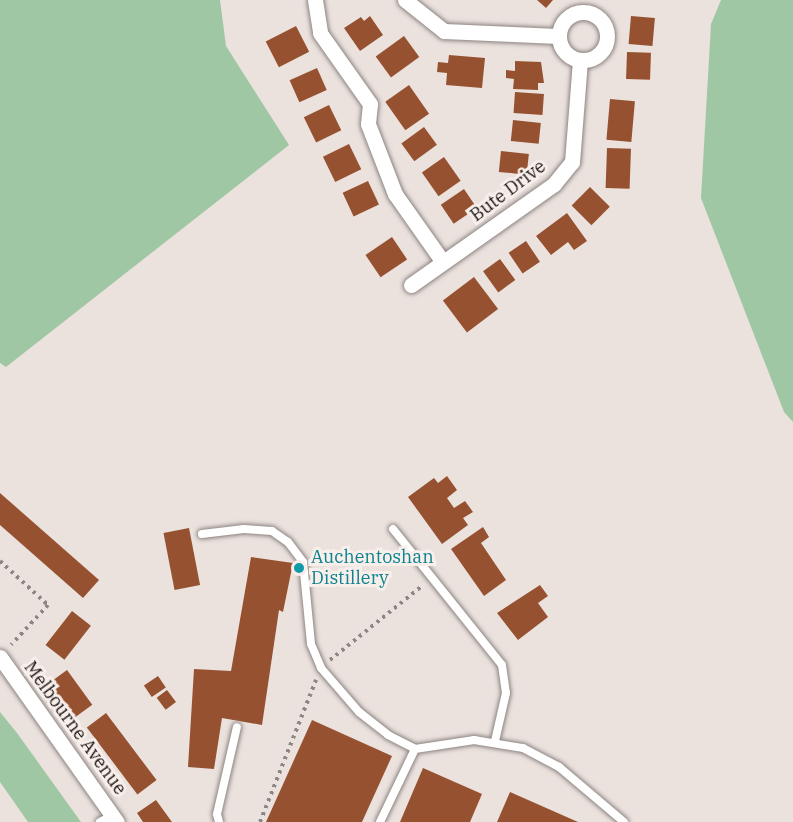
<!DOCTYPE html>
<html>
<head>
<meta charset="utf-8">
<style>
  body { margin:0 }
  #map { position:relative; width:793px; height:822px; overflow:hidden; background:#ebe2de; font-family:"IBM Plex Serif",serif }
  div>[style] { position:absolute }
  .green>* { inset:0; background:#a0c7a3 }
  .building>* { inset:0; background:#965230; transform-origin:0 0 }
  .path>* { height:4px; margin-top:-2px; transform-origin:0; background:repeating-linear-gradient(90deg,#8d8684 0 3px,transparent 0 7.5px) }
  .roads { filter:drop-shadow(0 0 2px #8c8480) drop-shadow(0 0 2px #8c8480) }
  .lane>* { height:8px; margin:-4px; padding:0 4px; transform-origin:4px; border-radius:4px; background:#fff }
  .street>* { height:15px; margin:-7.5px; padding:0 7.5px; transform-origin:7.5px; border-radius:7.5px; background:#fff }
  .street>.ring { margin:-7.5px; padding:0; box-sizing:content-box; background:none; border:15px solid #fff; border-radius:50% }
  .dots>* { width:16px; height:16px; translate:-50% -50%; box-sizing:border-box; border:3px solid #f8efeb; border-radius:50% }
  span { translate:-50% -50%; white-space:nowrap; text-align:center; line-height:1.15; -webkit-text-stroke:6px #f8efeb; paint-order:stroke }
  .street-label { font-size:18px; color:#191615 }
  .culture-label { font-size:18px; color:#0d838f }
  .left { translate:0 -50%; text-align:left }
</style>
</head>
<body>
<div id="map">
  <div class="green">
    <i style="clip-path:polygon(0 0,220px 0,226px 46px,289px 145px,6px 367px,0 363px)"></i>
    <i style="clip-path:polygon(721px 0,793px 0,793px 422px,784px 412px,701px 198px,711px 24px)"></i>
    <i style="clip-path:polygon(0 712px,17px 733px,81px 822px,28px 822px,0 782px)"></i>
  </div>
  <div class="building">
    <i style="clip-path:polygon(537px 0,553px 0,546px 8px)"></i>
    <i style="clip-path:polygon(370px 16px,383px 35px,360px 51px,344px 28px,361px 17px,364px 21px)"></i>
    <i style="left:631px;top:16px;width:24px;height:28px;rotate:5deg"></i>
    <i style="left:296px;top:26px;width:29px;height:34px;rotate:63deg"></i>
    <i style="left:404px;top:36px;width:26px;height:35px;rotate:54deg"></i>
    <i style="left:627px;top:52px;width:24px;height:27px;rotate:2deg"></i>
    <i style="clip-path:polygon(449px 55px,485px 58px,482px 88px,446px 85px,447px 73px,437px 72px,438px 62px,448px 63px)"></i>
    <i style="clip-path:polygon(515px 61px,541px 62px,544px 83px,538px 83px,538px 90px,513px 89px,514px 79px,506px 78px,506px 70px,515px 71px)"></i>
    <i style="left:317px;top:68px;width:24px;height:30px;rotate:66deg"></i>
    <i style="left:409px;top:85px;width:35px;height:29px;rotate:55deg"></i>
    <i style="left:515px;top:92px;width:29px;height:21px;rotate:4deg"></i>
    <i style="left:610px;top:99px;width:25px;height:41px;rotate:5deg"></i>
    <i style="left:329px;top:105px;width:28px;height:28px;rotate:64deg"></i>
    <i style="left:513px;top:120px;width:28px;height:21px;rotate:6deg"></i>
    <i style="left:424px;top:127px;width:22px;height:28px;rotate:54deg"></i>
    <i style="left:349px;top:144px;width:28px;height:29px;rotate:64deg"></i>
    <i style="left:607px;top:148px;width:24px;height:40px;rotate:2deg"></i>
    <i style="left:501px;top:151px;width:28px;height:21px;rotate:6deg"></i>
    <i style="left:444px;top:157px;width:29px;height:27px;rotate:55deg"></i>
    <i style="left:368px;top:181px;width:26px;height:28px;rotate:65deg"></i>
    <i style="left:590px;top:187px;width:28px;height:26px;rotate:45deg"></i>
    <i style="left:464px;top:189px;width:23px;height:28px;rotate:56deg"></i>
    <i style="clip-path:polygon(567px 213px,587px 241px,574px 250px,568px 242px,551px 255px,536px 236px)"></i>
    <i style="left:392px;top:237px;width:27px;height:32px;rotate:56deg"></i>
    <i style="left:526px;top:241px;width:25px;height:21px;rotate:56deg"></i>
    <i style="left:500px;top:259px;width:26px;height:21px;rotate:54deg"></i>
    <i style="left:474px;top:277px;width:40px;height:39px;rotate:53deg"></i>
    <i style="clip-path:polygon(447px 476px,457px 490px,447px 498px,454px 508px,465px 501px,473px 512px,463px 518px,468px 525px,442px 544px,408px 497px,434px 478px,438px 483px)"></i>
    <i style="clip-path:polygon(0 493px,99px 580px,83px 598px,0 525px)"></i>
    <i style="clip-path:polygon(483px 527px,489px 537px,481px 543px,506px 580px,484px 596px,451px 549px)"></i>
    <i style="left:189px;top:528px;width:58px;height:26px;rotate:79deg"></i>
    <i style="clip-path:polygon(251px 557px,293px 563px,283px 612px,279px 610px,262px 725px,222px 718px,214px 769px,188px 767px,194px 669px,231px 671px)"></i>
    <i style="clip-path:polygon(540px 585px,548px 596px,538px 603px,548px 617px,518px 640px,497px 613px)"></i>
    <i style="left:72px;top:611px;width:24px;height:43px;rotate:38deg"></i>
    <i style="left:67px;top:670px;width:43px;height:25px;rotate:54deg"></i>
    <i style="left:158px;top:676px;width:14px;height:17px;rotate:56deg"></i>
    <i style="left:167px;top:690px;width:15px;height:13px;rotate:53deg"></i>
    <i style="left:106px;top:713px;width:84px;height:24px;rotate:53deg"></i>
    <i style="clip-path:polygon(312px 720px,392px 756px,362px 822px,266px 822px)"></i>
    <i style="clip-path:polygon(423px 768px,482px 794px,470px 822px,400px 822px)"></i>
    <i style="clip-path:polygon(510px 792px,578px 822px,497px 822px)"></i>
    <i style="clip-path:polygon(156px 800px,172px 822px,143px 822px,137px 813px)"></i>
  </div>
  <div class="path">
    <i style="left:0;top:561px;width:65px;rotate:42.5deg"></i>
    <i style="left:48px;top:605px;width:54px;rotate:132.8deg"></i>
    <i style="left:330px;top:660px;width:118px;rotate:-38.8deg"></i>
    <i style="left:260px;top:822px;width:153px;rotate:-68.5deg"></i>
  </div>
  <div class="roads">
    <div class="lane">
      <i style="left:393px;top:529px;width:174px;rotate:51.3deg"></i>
      <i style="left:502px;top:665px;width:28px;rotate:82deg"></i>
      <i style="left:506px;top:693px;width:49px;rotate:102.9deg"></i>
      <i style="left:202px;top:534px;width:42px;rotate:-6.8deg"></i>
      <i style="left:244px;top:529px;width:28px;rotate:4deg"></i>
      <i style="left:272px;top:531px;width:19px;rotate:35deg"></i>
      <i style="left:288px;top:542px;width:25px;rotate:53deg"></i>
      <i style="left:303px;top:562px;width:82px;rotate:84.4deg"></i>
      <i style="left:311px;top:644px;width:26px;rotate:67deg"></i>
      <i style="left:321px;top:668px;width:58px;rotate:49.2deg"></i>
      <i style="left:359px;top:712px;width:37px;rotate:38deg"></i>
      <i style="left:388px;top:735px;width:30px;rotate:27deg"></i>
      <i style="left:415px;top:749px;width:60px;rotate:-8.7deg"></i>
      <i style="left:474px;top:740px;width:50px;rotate:9.3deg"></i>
      <i style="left:523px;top:748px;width:41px;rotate:27.8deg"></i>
      <i style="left:559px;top:767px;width:85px;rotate:40.2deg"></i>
      <i style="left:100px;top:822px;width:15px;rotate:-28deg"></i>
      <i style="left:219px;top:822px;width:8px;rotate:-104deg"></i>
      <i style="left:217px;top:814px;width:89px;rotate:-77.1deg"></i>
      <i style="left:380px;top:822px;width:81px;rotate:-64.4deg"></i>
    </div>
    <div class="street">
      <i style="left:315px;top:0;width:33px;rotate:81deg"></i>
      <i style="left:320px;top:33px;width:87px;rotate:54.8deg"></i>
      <i style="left:370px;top:104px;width:20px;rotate:96deg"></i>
      <i style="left:368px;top:124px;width:75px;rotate:68.9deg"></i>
      <i style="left:395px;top:194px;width:83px;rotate:54.8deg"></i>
      <i style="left:405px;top:0;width:50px;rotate:38.5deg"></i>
      <i style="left:444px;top:31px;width:114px;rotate:2.5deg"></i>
      <i class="ring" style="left:559px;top:12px;width:33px;height:33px"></i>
      <i style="left:411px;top:285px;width:175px;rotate:-35.2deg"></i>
      <i style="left:554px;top:184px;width:28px;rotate:-51deg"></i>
      <i style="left:572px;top:162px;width:101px;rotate:-85.5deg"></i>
      <i style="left:0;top:657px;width:202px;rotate:54.7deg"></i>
    </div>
  </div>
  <div class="dots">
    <i style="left:299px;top:568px;background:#0f9aa8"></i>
  </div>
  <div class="street-label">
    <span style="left:508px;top:191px;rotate:-37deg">Bute Drive</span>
    <span style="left:75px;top:728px;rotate:54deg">Melbourne Avenue</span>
  </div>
  <div class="culture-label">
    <span class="left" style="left:311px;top:568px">Auchentoshan<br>Distillery</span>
  </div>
</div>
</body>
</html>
